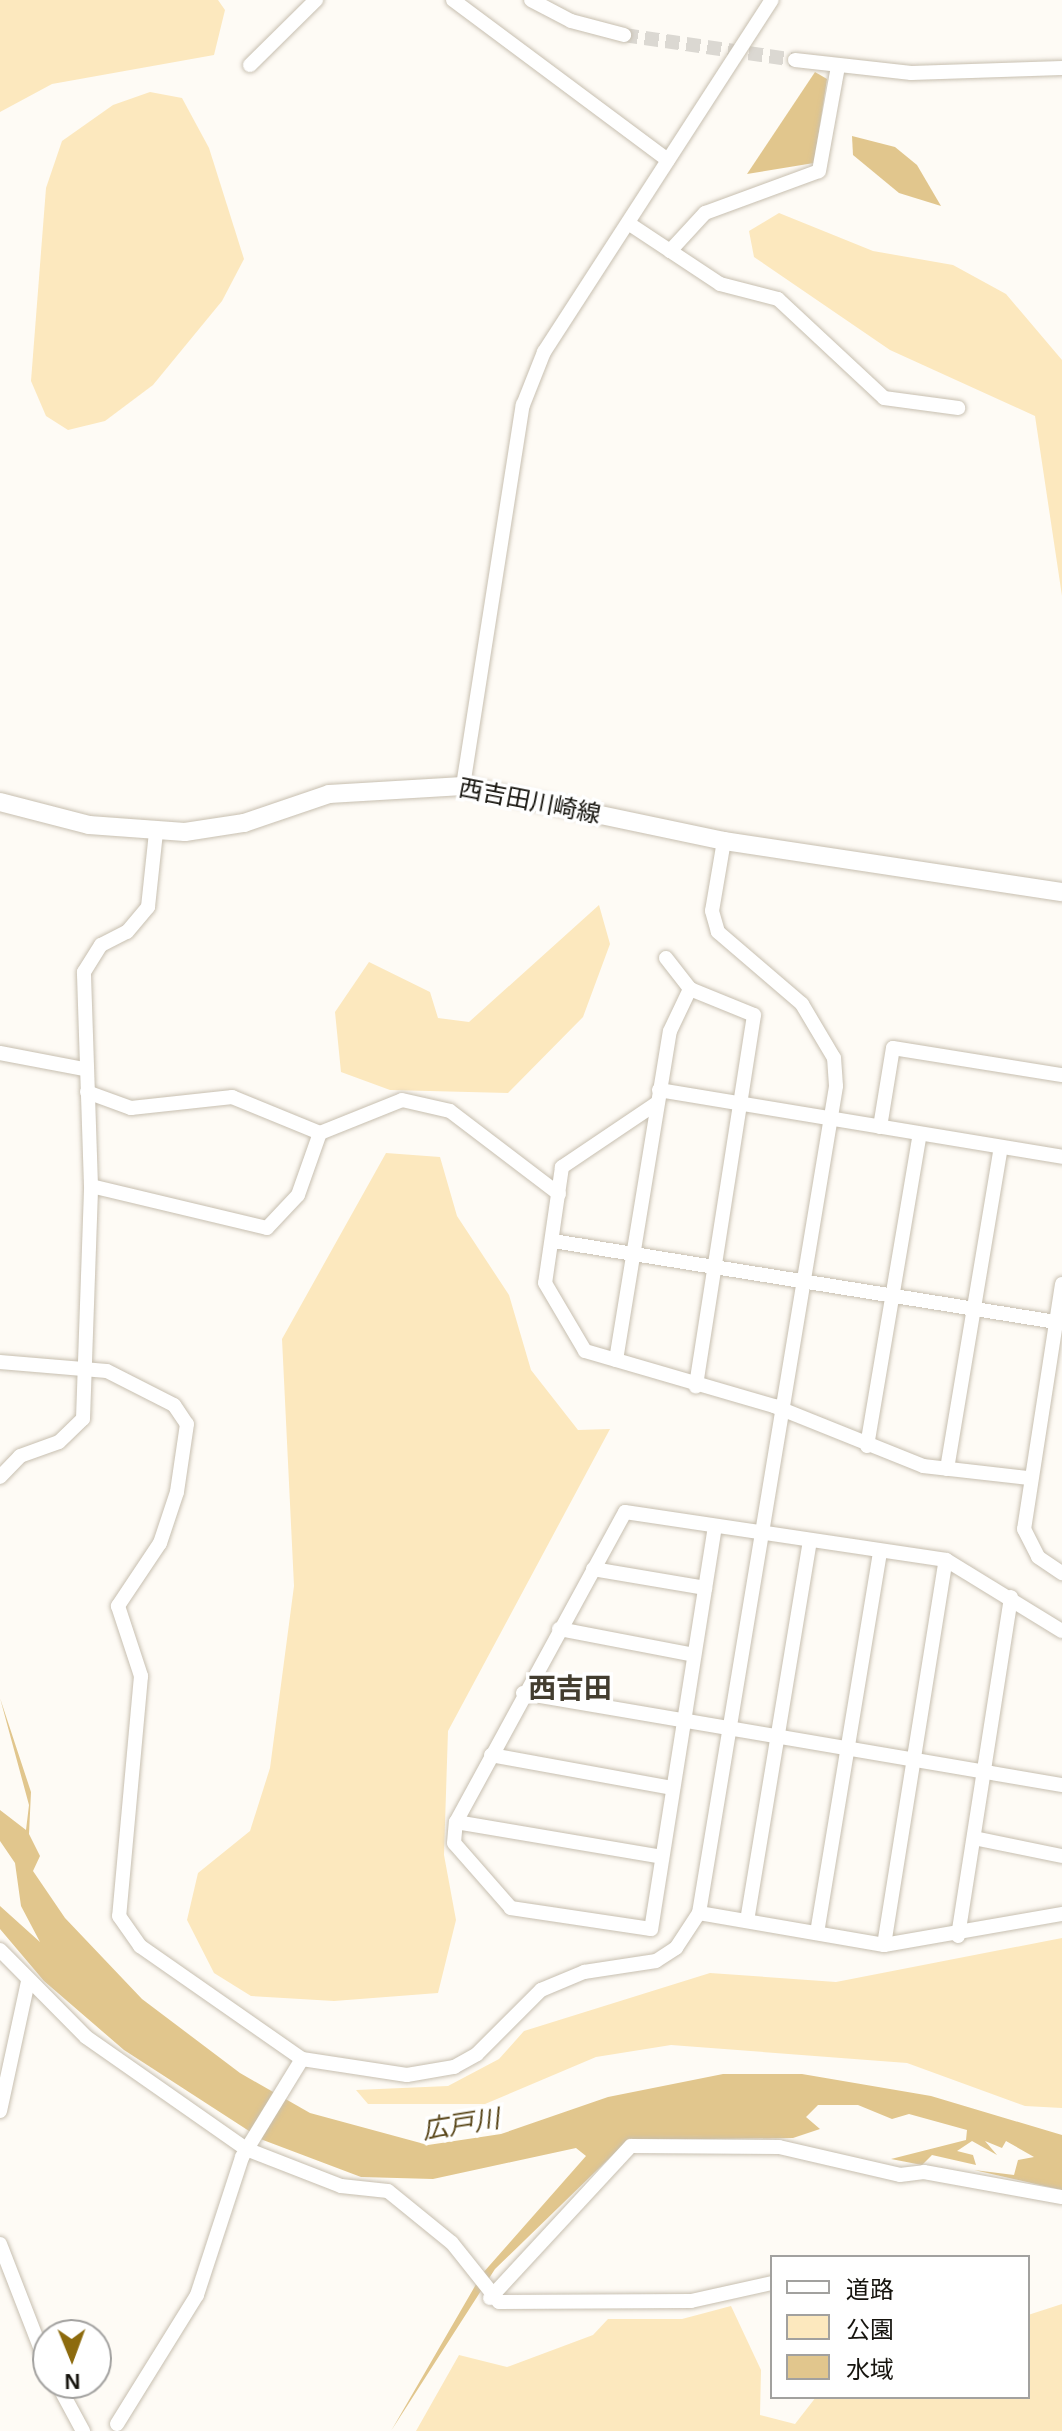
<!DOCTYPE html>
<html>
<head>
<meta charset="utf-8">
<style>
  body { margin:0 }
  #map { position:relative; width:1062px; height:2431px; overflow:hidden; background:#fefbf5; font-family:Helvetica,"Noto Sans JP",sans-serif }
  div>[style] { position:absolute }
  .green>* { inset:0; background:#fce8be }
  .water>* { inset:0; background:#e1c68d }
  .minor-tunnel>* { height:14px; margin-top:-7px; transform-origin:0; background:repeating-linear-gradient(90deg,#dbd8d2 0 14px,transparent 0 21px) }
  .roads { filter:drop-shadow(0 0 2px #c7bfb0) drop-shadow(0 0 2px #c7bfb0) }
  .minor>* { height:14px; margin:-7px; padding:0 7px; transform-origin:7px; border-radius:7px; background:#fff }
  .major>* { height:18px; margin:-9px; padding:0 9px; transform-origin:9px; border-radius:9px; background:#fff }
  span { translate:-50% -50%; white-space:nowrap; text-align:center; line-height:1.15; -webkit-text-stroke:7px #fff; paint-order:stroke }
  .street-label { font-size:24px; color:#16140e }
  .water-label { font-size:26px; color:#574417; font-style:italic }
  .quarter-label { font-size:28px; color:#433d2f; font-weight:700 }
  .legend { position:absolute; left:770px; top:2255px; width:260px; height:144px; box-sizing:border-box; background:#fff; border:2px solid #a2a19f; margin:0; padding:10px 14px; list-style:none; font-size:24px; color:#16140e }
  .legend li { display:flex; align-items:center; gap:16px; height:40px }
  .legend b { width:40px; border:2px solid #a2a19f }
  .north { position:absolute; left:32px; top:2319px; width:80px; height:80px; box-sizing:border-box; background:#fff; border:2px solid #a2a19f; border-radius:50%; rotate:179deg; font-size:22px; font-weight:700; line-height:32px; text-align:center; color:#16140e }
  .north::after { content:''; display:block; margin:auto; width:28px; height:36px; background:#8d6b0e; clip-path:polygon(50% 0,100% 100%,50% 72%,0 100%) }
</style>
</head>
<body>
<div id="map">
  <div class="green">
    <i style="clip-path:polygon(0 0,218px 0,225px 10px,214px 55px,52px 84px,0 112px)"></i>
    <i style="clip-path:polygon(150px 92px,182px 98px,209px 148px,244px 259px,222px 301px,153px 385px,105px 421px,68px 430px,46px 416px,31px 381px,46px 188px,62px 141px,113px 105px)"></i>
    <i style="clip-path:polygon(779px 213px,873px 251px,953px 265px,1006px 294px,1062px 360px,1062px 596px,1035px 416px,890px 350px,754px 257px,749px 231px)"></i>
    <i style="clip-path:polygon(599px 905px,610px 944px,583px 1017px,508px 1093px,390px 1090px,341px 1072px,335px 1012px,369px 962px,430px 992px,438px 1018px,469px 1022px)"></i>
    <i style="clip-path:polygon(386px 1153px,440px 1157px,457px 1216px,509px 1295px,531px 1370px,578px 1430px,610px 1429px,448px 1731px,444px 1855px,456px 1920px,438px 1993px,334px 2001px,251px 1996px,214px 1973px,187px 1920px,198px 1873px,250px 1831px,270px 1768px,294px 1586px,282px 1339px)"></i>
    <i style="clip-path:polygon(1062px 1938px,1062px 2108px,1025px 2106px,907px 2063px,671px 2045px,596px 2057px,485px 2104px,368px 2104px,356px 2090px,448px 2086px,499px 2059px,524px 2031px,710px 1973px,836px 1982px)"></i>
    <i style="clip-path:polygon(1062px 2304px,1062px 2431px,416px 2431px,459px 2355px,507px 2367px,593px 2335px,608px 2319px,682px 2319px,731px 2306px,761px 2370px,760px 2415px,795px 2424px,816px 2397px,1028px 2397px,1028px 2315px)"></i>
  </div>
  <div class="water">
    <i style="clip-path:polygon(815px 72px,827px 79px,814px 163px,747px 174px)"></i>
    <i style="clip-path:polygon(852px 136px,895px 147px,917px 165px,941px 206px,899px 193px,853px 155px)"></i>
    <i style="clip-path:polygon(0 1698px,31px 1792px,29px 1834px,40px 1856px,33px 1871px,65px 1918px,142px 1999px,240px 2073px,310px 2113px,428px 2145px,501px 2134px,608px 2097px,723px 2074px,802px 2074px,931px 2096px,1062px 2135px,1062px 2190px,974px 2170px,1014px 2175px,1018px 2160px,1034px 2157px,1006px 2141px,1002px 2148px,985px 2141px,997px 2155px,972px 2141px,957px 2151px,973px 2155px,976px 2165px,932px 2155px,922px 2165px,891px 2159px,966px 2140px,967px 2130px,909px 2114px,892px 2119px,858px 2105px,818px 2105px,806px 2117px,820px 2129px,793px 2138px,628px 2140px,495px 2269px,391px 2431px,482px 2274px,586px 2156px,576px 2148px,433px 2179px,361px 2177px,263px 2140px,124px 2050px,44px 1981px,0 1929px,0 1906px,40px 1942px,21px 1906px,15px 1863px,0 1841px,0 1810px,26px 1830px,29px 1805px)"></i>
  </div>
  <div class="minor-tunnel">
    <i style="left:624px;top:35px;width:173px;rotate:8.3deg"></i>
  </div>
  <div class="roads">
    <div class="minor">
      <i style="left:453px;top:0;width:268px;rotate:36.7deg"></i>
      <i style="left:531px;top:0;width:45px;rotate:27.7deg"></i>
      <i style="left:571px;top:21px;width:55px;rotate:14.8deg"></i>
      <i style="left:795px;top:60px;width:117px;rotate:6.4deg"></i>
      <i style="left:911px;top:73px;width:151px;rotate:-1.9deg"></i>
      <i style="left:250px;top:65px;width:93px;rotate:-44.6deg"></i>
      <i style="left:628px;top:223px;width:110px;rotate:33.5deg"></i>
      <i style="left:720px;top:284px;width:60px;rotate:14.5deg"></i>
      <i style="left:778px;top:299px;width:145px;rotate:43deg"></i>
      <i style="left:884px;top:398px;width:75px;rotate:7.7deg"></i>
      <i style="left:670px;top:251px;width:52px;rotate:-47.4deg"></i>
      <i style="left:705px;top:213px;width:121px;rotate:-20.2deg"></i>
      <i style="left:819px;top:171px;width:107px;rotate:-79.7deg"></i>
      <i style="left:463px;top:786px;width:386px;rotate:-81.1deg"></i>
      <i style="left:523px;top:405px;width:57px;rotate:-68.4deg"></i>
      <i style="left:544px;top:352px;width:419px;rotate:-57.1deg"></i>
      <i style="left:666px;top:958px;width:39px;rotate:52deg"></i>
      <i style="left:690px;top:989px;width:69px;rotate:22.1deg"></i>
      <i style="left:754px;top:1015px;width:376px;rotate:98.9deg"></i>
      <i style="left:0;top:1053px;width:86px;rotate:10.8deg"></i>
      <i style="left:659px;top:1090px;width:409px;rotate:9.4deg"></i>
      <i style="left:87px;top:1092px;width:47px;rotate:20deg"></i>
      <i style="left:131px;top:1108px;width:102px;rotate:-6.2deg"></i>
      <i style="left:232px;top:1097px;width:95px;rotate:22.2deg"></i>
      <i style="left:657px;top:1103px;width:115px;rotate:146deg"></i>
      <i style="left:562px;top:1167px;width:117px;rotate:98.3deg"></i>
      <i style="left:545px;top:1283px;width:79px;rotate:59.5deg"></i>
      <i style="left:585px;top:1351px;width:197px;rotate:16.2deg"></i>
      <i style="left:774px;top:1406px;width:161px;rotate:21.9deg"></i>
      <i style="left:923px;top:1466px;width:107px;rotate:6.5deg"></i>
      <i style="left:880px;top:1127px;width:80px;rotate:-80.7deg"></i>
      <i style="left:893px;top:1048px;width:171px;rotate:9.1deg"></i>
      <i style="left:91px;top:1186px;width:181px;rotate:13.4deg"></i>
      <i style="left:267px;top:1228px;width:45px;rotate:-46.8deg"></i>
      <i style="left:298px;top:1195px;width:66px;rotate:-70.5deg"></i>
      <i style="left:320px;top:1133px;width:88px;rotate:-21.9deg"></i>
      <i style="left:402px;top:1100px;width:49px;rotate:12.9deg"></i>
      <i style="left:450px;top:1111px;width:137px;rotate:37.3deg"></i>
      <i style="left:553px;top:1241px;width:509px;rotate:9.15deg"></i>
      <i style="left:1062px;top:1284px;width:248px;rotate:98.8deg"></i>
      <i style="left:1024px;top:1529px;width:31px;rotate:63deg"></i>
      <i style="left:1038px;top:1557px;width:29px;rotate:34deg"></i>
      <i style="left:616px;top:1360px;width:333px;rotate:-80.7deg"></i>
      <i style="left:670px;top:1031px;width:47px;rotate:-64.5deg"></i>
      <i style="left:0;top:1362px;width:107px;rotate:4.8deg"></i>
      <i style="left:107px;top:1371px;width:75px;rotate:26.9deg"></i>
      <i style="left:174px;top:1405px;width:23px;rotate:56deg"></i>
      <i style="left:187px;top:1424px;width:69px;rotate:98.4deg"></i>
      <i style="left:177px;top:1492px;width:54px;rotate:108.4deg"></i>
      <i style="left:160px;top:1543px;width:76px;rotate:123.7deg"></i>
      <i style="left:118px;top:1606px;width:74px;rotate:71.8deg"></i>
      <i style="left:141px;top:1676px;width:241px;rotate:95.2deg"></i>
      <i style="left:119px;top:1916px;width:37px;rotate:55deg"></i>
      <i style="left:140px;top:1946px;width:198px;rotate:34.9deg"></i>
      <i style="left:302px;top:2059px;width:106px;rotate:8.7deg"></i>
      <i style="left:407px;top:2075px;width:48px;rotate:-9.7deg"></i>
      <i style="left:454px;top:2067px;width:26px;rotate:-29deg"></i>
      <i style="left:477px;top:2054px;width:91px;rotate:-45deg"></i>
      <i style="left:541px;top:1990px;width:47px;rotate:-22.7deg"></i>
      <i style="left:584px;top:1972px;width:73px;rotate:-8.7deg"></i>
      <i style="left:656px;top:1961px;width:24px;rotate:-33deg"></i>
      <i style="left:676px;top:1948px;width:42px;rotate:-56.7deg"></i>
      <i style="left:699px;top:1913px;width:838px;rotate:-80.59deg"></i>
      <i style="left:836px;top:1086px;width:28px;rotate:-94deg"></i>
      <i style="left:834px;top:1058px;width:63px;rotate:-120.7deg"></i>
      <i style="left:802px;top:1004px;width:111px;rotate:-139.4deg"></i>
      <i style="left:718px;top:932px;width:22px;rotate:-106deg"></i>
      <i style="left:712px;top:911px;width:71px;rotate:-80.3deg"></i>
      <i style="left:867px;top:1446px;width:316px;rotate:-80.4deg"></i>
      <i style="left:947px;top:1469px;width:326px;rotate:-80.5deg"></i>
      <i style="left:0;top:1477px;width:29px;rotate:-46deg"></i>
      <i style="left:20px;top:1456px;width:41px;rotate:-19.7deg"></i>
      <i style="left:59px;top:1442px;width:33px;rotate:-44deg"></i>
      <i style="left:83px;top:1419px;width:233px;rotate:-88deg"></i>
      <i style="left:91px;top:1186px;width:214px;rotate:-91.9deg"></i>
      <i style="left:84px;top:972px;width:32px;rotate:-58deg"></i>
      <i style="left:101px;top:945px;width:29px;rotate:-27deg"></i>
      <i style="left:127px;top:932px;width:33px;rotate:-50deg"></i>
      <i style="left:148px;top:907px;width:75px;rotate:-83.9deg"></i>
      <i style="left:715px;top:1526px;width:408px;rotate:99deg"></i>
      <i style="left:651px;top:1929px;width:142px;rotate:-171.5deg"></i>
      <i style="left:511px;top:1908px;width:86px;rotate:-131.2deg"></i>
      <i style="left:454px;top:1843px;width:21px;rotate:-85deg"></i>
      <i style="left:456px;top:1822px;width:353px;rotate:-61.4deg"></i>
      <i style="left:625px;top:1512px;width:325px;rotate:8.5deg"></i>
      <i style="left:946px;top:1560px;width:136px;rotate:31.5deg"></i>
      <i style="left:593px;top:1569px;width:114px;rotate:9.6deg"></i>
      <i style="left:559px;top:1629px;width:137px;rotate:10.9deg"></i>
      <i style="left:523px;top:1693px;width:547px;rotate:9.69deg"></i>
      <i style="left:491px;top:1755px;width:185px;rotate:10.3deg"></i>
      <i style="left:456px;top:1822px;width:209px;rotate:9.6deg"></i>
      <i style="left:974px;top:1838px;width:90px;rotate:11.6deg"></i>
      <i style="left:699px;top:1913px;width:188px;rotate:9.8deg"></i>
      <i style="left:884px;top:1945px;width:181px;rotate:-9.9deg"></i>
      <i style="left:747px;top:1921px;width:385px;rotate:-80.6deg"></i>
      <i style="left:817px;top:1933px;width:387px;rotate:-80.6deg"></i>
      <i style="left:958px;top:1936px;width:343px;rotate:-81.1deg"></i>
      <i style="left:884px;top:1945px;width:390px;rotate:-80.9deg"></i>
      <i style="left:0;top:1950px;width:122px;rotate:45.3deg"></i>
      <i style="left:86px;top:2037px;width:195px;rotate:35deg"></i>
      <i style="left:246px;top:2149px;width:102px;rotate:21.3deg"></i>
      <i style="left:341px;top:2186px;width:47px;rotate:6.1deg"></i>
      <i style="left:388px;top:2191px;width:82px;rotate:39.1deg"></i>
      <i style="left:452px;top:2243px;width:75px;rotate:51.5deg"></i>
      <i style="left:499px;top:2302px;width:192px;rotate:-0.3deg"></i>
      <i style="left:691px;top:2301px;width:83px;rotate:-12.5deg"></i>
      <i style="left:0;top:2111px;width:133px;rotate:-77.8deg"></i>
      <i style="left:0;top:2244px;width:133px;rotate:68.8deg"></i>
      <i style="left:490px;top:2298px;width:207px;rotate:-47.2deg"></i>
      <i style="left:631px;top:2146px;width:148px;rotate:0.4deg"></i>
      <i style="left:779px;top:2147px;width:124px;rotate:13deg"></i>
      <i style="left:900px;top:2175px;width:24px;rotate:-7deg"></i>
      <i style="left:924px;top:2172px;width:140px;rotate:10.3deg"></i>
      <i style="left:57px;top:2383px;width:55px;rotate:61.6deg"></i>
      <i style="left:117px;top:2424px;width:152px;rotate:-58.2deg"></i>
      <i style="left:197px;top:2295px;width:145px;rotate:-71.9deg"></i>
      <i style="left:242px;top:2157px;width:115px;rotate:-58.5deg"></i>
    </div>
    <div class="major">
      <i style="left:0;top:802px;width:92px;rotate:14.5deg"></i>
      <i style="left:89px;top:825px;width:96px;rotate:4.2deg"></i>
      <i style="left:185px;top:832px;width:60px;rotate:-8.7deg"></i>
      <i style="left:244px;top:823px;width:90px;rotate:-18.8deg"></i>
      <i style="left:329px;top:794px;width:134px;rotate:-3.4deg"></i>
      <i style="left:463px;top:786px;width:267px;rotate:11.9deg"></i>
      <i style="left:724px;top:841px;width:342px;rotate:8.6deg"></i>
    </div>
  </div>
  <div class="street-label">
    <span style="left:530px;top:801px;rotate:11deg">西吉田川崎線</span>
  </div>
  <div class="water-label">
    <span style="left:461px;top:2125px;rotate:-9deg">広戸川</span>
  </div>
  <div class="quarter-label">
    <span style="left:570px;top:1689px">西吉田</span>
  </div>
  <ul class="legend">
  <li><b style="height:10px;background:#fff"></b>道路</li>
  <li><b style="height:22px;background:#fce8be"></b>公園</li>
  <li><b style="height:22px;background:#e1c68d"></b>水域</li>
  </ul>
  <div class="north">N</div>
</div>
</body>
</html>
